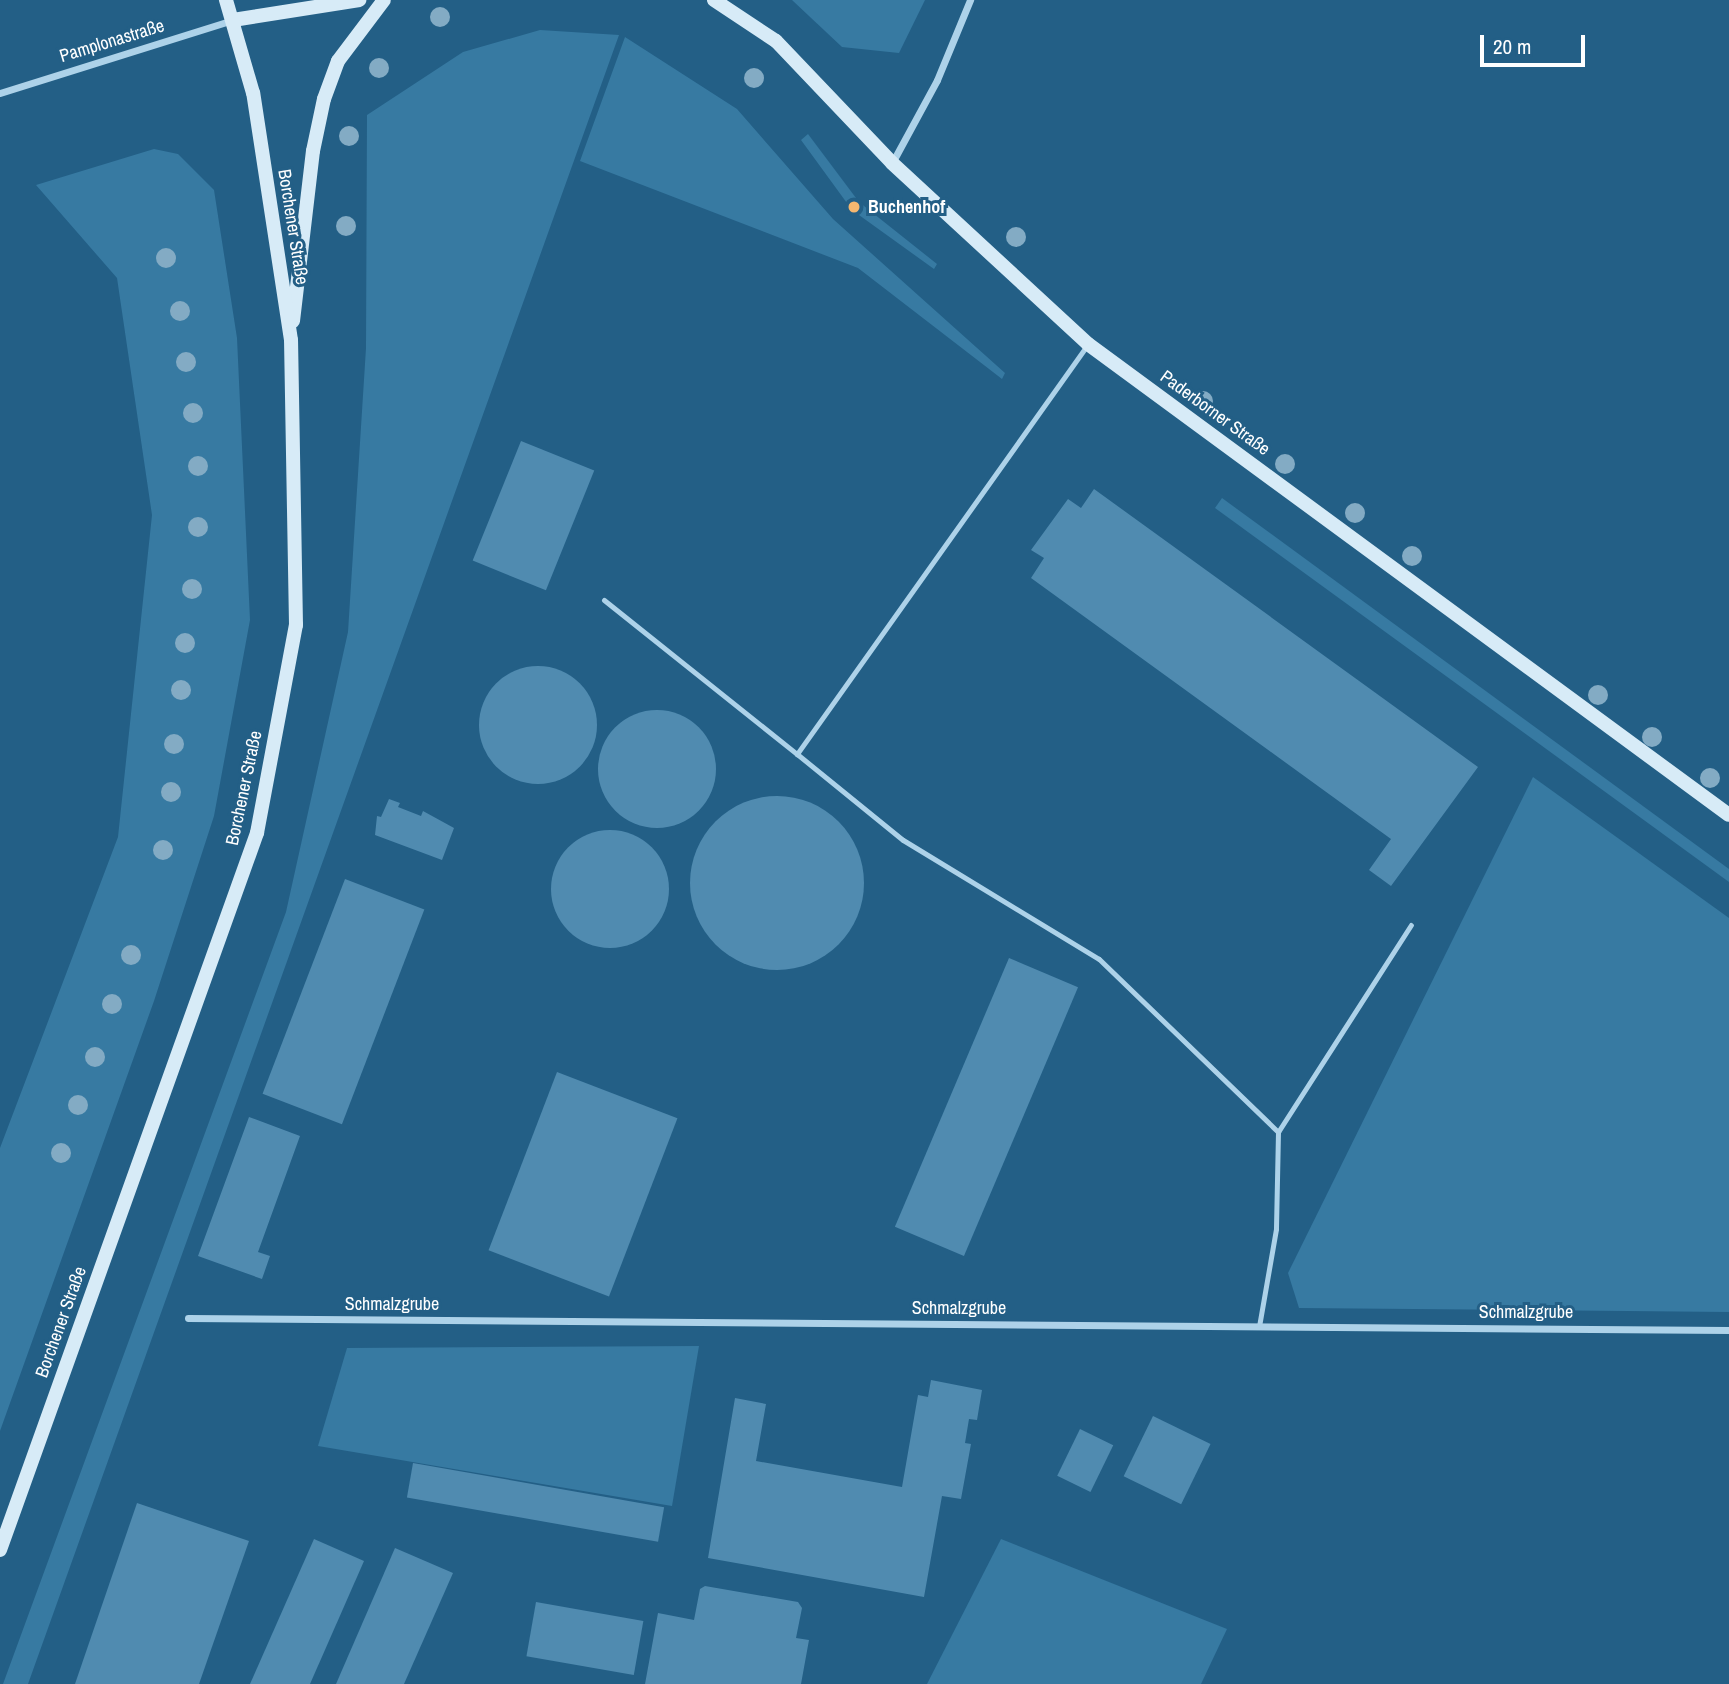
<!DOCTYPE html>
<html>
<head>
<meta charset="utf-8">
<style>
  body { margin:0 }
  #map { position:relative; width:1729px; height:1684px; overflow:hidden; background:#235f86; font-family:"Archivo Narrow",sans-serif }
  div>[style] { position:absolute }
  .green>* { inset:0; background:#377aa2 }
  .building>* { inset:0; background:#508bb0; transform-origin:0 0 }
  .round { border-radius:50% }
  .lane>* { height:5px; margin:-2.5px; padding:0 2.5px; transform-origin:2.5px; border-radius:2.5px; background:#add2e9 }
  .street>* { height:7px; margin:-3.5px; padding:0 3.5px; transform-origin:3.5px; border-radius:3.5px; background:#add2e9 }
  .secondary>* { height:14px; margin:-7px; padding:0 7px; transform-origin:7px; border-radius:7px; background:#d7ebf7 }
  .trees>* { width:20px; height:20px; margin:-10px; border-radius:50%; background:#83abc4 }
  .dots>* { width:19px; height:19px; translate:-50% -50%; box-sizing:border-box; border:4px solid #235f86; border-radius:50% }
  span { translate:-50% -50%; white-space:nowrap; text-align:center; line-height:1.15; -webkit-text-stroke:6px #235f86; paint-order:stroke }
  .street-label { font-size:18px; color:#fff }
  .poi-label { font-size:18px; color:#fff; font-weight:700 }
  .left { translate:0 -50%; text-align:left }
  .scale { position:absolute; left:1480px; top:35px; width:105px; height:32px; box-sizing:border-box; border:4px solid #fff; border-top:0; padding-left:9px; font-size:21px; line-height:24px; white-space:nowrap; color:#fff; -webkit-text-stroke:5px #235f86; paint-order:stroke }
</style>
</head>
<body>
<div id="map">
  <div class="green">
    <i style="clip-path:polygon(792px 0,925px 0,899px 53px,842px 47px)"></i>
    <i style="clip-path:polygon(540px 30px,619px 35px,28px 1684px,3px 1684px,286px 912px,348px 632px,366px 348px,367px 115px,463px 52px)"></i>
    <i style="clip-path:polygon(625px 37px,737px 109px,833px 219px,1005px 373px,1002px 379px,858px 268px,580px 161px)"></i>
    <i style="clip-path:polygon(808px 134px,859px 202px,937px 264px,934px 269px,852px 210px,801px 140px)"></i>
    <i style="clip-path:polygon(154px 149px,178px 154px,214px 190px,237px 338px,250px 620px,214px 816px,154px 1001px,0 1431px,0 1148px,118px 837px,152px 515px,117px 278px,36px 185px)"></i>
    <i style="clip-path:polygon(1222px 498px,1729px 869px,1729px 882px,1215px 508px)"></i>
    <i style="clip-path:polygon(1533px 777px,1729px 918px,1729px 1312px,1299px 1308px,1288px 1273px)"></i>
    <i style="clip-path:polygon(699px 1346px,672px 1506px,318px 1446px,347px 1348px)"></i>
    <i style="clip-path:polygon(1001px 1539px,1227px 1629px,1201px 1684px,927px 1684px)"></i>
  </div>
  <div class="building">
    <i style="left:521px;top:441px;width:79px;height:129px;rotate:22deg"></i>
    <i style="clip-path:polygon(1094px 489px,1478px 767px,1391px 886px,1369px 870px,1391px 839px,1031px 578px,1044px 558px,1031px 550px,1068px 499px,1081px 508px)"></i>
    <i class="round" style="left:479px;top:666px;width:118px;height:118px"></i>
    <i class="round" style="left:598px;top:710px;width:118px;height:118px"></i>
    <i class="round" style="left:690px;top:796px;width:174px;height:174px"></i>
    <i style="clip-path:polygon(389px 799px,400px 803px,398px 807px,421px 816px,423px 811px,454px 828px,442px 860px,375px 835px,377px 816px,381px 817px)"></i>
    <i class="round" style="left:551px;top:830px;width:118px;height:118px"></i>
    <i style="left:345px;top:879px;width:85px;height:230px;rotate:21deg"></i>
    <i style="left:1009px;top:958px;width:75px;height:292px;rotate:23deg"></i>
    <i style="left:557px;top:1072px;width:129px;height:191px;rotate:21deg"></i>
    <i style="clip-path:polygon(249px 1117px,300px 1136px,258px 1252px,270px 1256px,262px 1279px,198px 1256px)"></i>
    <i style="clip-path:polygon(931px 1380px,982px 1390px,977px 1420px,969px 1419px,965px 1443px,971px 1444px,961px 1499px,942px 1496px,924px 1597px,708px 1558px,735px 1398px,766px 1404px,756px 1461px,902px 1487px,918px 1395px,928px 1397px)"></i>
    <i style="left:1153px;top:1416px;width:64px;height:67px;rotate:26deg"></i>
    <i style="left:1080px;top:1429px;width:37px;height:52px;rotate:26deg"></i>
    <i style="left:413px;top:1463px;width:255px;height:35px;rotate:10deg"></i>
    <i style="clip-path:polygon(137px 1503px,249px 1541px,199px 1684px,75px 1684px)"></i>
    <i style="clip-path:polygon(314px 1539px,364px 1561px,310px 1684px,250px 1684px)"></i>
    <i style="clip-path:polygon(395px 1548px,453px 1573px,404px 1684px,336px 1684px)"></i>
    <i style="clip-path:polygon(705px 1586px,798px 1602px,802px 1608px,796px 1638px,809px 1640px,801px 1684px,645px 1684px,658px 1613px,694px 1620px,700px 1589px)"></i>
    <i style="left:536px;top:1602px;width:109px;height:55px;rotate:10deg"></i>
  </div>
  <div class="lane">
    <i style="left:1088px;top:344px;width:503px;rotate:125.37deg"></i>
    <i style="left:797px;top:754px;width:136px;rotate:39.1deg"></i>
    <i style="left:903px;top:840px;width:229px;rotate:31.3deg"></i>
    <i style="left:1099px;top:959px;width:249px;rotate:44deg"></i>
    <i style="left:1278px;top:1132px;width:97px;rotate:91.2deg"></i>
    <i style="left:1276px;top:1229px;width:98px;rotate:99.9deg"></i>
    <i style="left:604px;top:600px;width:247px;rotate:38.6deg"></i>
    <i style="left:1278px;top:1132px;width:246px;rotate:-57.3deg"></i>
  </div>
  <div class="street">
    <i style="left:0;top:93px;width:244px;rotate:-17.4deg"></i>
    <i style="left:892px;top:163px;width:94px;rotate:-61.5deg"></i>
    <i style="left:937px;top:80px;width:87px;rotate:-67.6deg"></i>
    <i style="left:188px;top:1318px;width:1541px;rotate:0.45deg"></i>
  </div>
  <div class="secondary">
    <i style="left:714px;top:0;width:74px;rotate:33.5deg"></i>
    <i style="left:776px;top:41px;width:168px;rotate:46.4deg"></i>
    <i style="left:892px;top:163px;width:267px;rotate:42.7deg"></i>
    <i style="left:1088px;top:344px;width:795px;rotate:36.31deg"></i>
    <i style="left:233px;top:20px;width:128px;rotate:-9deg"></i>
    <i style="left:293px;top:321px;width:171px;rotate:-83.3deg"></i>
    <i style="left:313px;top:151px;width:53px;rotate:-78.1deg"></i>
    <i style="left:324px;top:99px;width:40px;rotate:-69.8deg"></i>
    <i style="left:338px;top:61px;width:76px;rotate:-53deg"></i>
    <i style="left:0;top:1550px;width:762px;rotate:-70.28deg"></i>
    <i style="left:257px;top:833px;width:212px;rotate:-79.4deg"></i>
    <i style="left:296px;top:625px;width:285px;rotate:-91deg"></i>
    <i style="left:291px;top:340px;width:250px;rotate:-98.7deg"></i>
    <i style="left:253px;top:93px;width:97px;rotate:-106.2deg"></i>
  </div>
  <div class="trees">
    <i style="left:440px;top:17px"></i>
    <i style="left:379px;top:68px"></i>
    <i style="left:754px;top:78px"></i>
    <i style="left:349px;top:136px"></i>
    <i style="left:346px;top:226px"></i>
    <i style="left:1016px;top:237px"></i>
    <i style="left:166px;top:258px"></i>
    <i style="left:180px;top:311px"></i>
    <i style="left:186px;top:362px"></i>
    <i style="left:1203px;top:401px"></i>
    <i style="left:193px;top:413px"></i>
    <i style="left:1285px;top:464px"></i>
    <i style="left:198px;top:466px"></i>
    <i style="left:1355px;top:513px"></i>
    <i style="left:198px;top:527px"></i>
    <i style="left:1412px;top:556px"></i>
    <i style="left:192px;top:589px"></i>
    <i style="left:185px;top:643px"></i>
    <i style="left:181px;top:690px"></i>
    <i style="left:1598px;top:695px"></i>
    <i style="left:1652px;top:737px"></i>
    <i style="left:174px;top:744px"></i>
    <i style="left:1710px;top:778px"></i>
    <i style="left:171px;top:792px"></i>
    <i style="left:163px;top:850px"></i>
    <i style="left:131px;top:955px"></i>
    <i style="left:112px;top:1004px"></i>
    <i style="left:95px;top:1057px"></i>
    <i style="left:78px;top:1105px"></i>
    <i style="left:61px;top:1153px"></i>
  </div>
  <div class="dots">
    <i style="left:854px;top:207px;background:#f4b770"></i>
  </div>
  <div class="street-label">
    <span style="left:112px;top:41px;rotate:-17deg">Pamplonastraße</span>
    <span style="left:293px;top:227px;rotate:81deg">Borchener Straße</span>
    <span style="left:1215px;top:413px;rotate:36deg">Paderborner Straße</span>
    <span style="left:244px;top:788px;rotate:-78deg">Borchener Straße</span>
    <span style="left:392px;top:1304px">Schmalzgrube</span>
    <span style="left:959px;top:1308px">Schmalzgrube</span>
    <span style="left:1526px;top:1312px">Schmalzgrube</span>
    <span style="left:61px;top:1322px;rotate:-70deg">Borchener Straße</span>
  </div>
  <div class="poi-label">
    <span class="left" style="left:868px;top:207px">Buchenhof</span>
  </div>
  <div class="scale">20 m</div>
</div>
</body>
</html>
